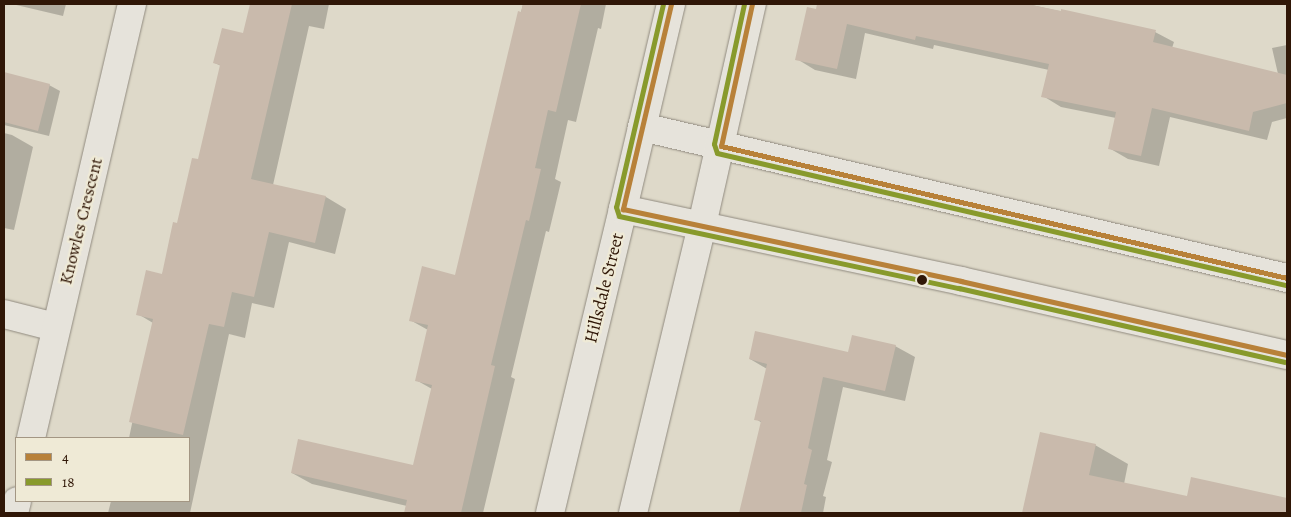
<!DOCTYPE html>
<html>
<head>
<meta charset="utf-8">
<style>
  body { margin:0 }
  #map { position:relative; width:1291px; height:517px; overflow:hidden; background:#ded9c9; font-family:Alegreya,serif }
  div>[style] { position:absolute }
  .shadow>* { inset:0; background:#0003 }
  .building>* { inset:0; background:#c9baac }
  .roads { filter:drop-shadow(0 0 1px #908a7f) drop-shadow(0 0 1px #908a7f) }
  .street>* { height:28px; margin:-14px; padding:0 14px; transform-origin:14px; border-radius:14px; background:#e6e3db }
  .secondary>* { height:28px; margin:-14px; padding:0 14px; transform-origin:14px; border-radius:14px; background:#e6e3db }
  .bus-1>* { height:5px; margin:-2.5px; padding:0 2.5px; transform-origin:2.5px; border-radius:2.5px; background:#b88139 }
  .bus-2>* { height:5px; margin:-2.5px; padding:0 2.5px; transform-origin:2.5px; border-radius:2.5px; background:#889a2c }
  .dots>* { width:14px; height:14px; translate:-50% -50%; box-sizing:border-box; border:2px solid #efead6; border-radius:50% }
  span { translate:-50% -50%; white-space:nowrap; text-align:center; line-height:1.15; -webkit-text-stroke:4.5px #efead6; paint-order:stroke }
  .street-label { font-size:18px; color:#301707 }
  .frame { position:absolute; inset:0; border:5px solid #301707; pointer-events:none }
  .legend { position:absolute; left:15px; top:437px; width:175px; height:65px; box-sizing:border-box; background:#efead6; border:1px solid #a39683; margin:0; padding:6px 9px; list-style:none; font-size:15px; color:#301707 }
  .legend li { display:flex; align-items:center; gap:10px; height:25px }
  .legend b { width:25px; border:1px solid #a39683 }
</style>
</head>
<body>
<div id="map">
  <div class="shadow">
    <i style="clip-path:polygon(12px 4px,66px 4px,63px 16px)"></i>
    <i style="clip-path:polygon(251px 4px,329px 4px,324px 29px,309px 26px,273px 185px,326px 197px,346px 209px,335px 254px,289px 242px,274px 308px,252px 303px,245px 338px,229px 334px,190px 513px,108px 513px,111px 501px,189px 501px,189px 438px,129px 438px,153px 323px,138px 314px,162px 275px,199px 160px,221px 66px,215px 63px,244px 35px)"></i>
    <i style="clip-path:polygon(523px 4px,606px 4px,601px 29px,598px 28px,576px 122px,568px 120px,555px 179px,561px 182px,549px 232px,546px 231px,511px 377px,515px 379px,483px 513px,405px 513px,407px 506px,312px 484px,292px 473px,414px 466px,432px 389px,416px 380px,428px 330px,410px 320px,456px 276px)"></i>
    <i style="clip-path:polygon(837px 4px,1027px 4px,1155px 32px,1174px 42px,1172px 48px,1278px 74px,1272px 48px,1287px 45px,1287px 118px,1272px 122px,1267px 140px,1170px 117px,1159px 166px,1128px 159px,1109px 148px,1116px 118px,1061px 107px,1043px 96px,1049px 70px,934px 45px,933px 49px,865px 33px,856px 79px,815px 70px,797px 59px,835px 15px)"></i>
    <i style="clip-path:polygon(4px 74px,49px 85px,60px 91px,49px 136px,4px 125px)"></i>
    <i style="clip-path:polygon(4px 133px,12px 135px,33px 147px,14px 230px,4px 228px)"></i>
    <i style="clip-path:polygon(895px 346px,915px 357px,905px 401px,843px 387px,827px 460px,832px 462px,823px 496px,826px 497px,823px 513px,740px 513px,762px 423px,756px 419px,767px 369px,750px 359px,849px 353px)"></i>
    <i style="clip-path:polygon(1041px 434px,1095px 445px,1128px 464px,1124px 484px,1188px 498px,1192px 479px,1287px 499px,1287px 513px,1023px 513px)"></i>
  </div>
  <div class="building">
    <i style="clip-path:polygon(250px 4px,292px 4px,251px 179px,326px 196px,315px 243px,269px 232px,254px 297px,232px 292px,224px 327px,209px 324px,183px 435px,129px 422px,153px 319px,136px 315px,146px 270px,162px 274px,173px 222px,177px 223px,192px 158px,198px 159px,220px 65px,213px 63px,222px 28px,243px 33px)"></i>
    <i style="clip-path:polygon(523px 4px,581px 4px,556px 112px,548px 110px,535px 168px,541px 169px,529px 221px,526px 220px,491px 365px,495px 366px,461px 513px,404px 513px,407px 500px,291px 473px,298px 439px,413px 465px,432px 385px,415px 381px,428px 325px,409px 321px,422px 266px,455px 275px,518px 11px,521px 12px)"></i>
    <i style="clip-path:polygon(817px 4px,1027px 4px,1061px 11px,1061px 9px,1156px 30px,1153px 42px,1287px 75px,1287px 103px,1253px 112px,1249px 131px,1152px 108px,1141px 156px,1108px 149px,1116px 112px,1041px 97px,1049px 64px,916px 36px,915px 40px,847px 24px,837px 69px,795px 60px,807px 7px,816px 9px)"></i>
    <i style="clip-path:polygon(4px 72px,50px 84px,38px 131px,4px 122px)"></i>
    <i style="clip-path:polygon(755px 331px,848px 352px,852px 335px,896px 345px,885px 391px,823px 377px,808px 448px,812px 450px,804px 484px,807px 485px,801px 513px,739px 513px,761px 421px,754px 420px,767px 364px,749px 359px)"></i>
    <i style="clip-path:polygon(1040px 432px,1096px 444px,1089px 475px,1187px 496px,1191px 477px,1287px 498px,1287px 513px,1022px 513px)"></i>
  </div>
  <div class="roads">
    <div class="street">
      <i style="left:4px;top:314px;width:53px;rotate:14.3deg"></i>
      <i style="left:31px;top:438px;width:446px;rotate:-76.9deg"></i>
      <i style="left:14px;top:513px;width:12px;rotate:-76deg"></i>
      <i style="left:550px;top:513px;width:313px;rotate:-76.5deg"></i>
      <i style="left:633px;top:513px;width:296px;rotate:-76.5deg"></i>
    </div>
    <div class="secondary">
      <i style="left:671px;top:4px;width:211px;rotate:103.2deg"></i>
      <i style="left:623px;top:209px;width:346px;rotate:12deg"></i>
      <i style="left:961px;top:281px;width:334px;rotate:12.8deg"></i>
      <i style="left:642px;top:127px;width:662px;rotate:13.18deg"></i>
      <i style="left:702px;top:225px;width:227px;rotate:-77.3deg"></i>
    </div>
  </div>
  <div class="bus-1">
    <i style="left:671px;top:4px;width:211px;rotate:103.2deg"></i>
    <i style="left:623px;top:209px;width:346px;rotate:12deg"></i>
    <i style="left:961px;top:281px;width:334px;rotate:12.8deg"></i>
    <i style="left:752px;top:4px;width:145px;rotate:102.3deg"></i>
    <i style="left:721px;top:146px;width:581px;rotate:13.13deg"></i>
  </div>
  <div class="bus-2">
    <i style="left:663px;top:4px;width:208px;rotate:103deg"></i>
    <i style="left:616px;top:207px;width:9px;rotate:72deg"></i>
    <i style="left:619px;top:216px;width:348px;rotate:12deg"></i>
    <i style="left:959px;top:288px;width:334px;rotate:12.8deg"></i>
    <i style="left:744px;top:4px;width:143px;rotate:102.1deg"></i>
    <i style="left:714px;top:144px;width:9px;rotate:72deg"></i>
    <i style="left:717px;top:153px;width:583px;rotate:13.08deg"></i>
  </div>
  <div class="dots">
    <i style="left:922px;top:280px;background:#301707"></i>
  </div>
  <div class="street-label">
    <span style="left:81px;top:221px;rotate:-76deg">Knowles Crescent</span>
    <span style="left:604px;top:288px;rotate:-76deg">Hillsdale Street</span>
  </div>
  <div class="frame"></div>
  <ul class="legend">
  <li><b style="height:6px;background:#b88139"></b>4</li>
  <li><b style="height:6px;background:#889a2c"></b>18</li>
  </ul>
</div>
</body>
</html>
